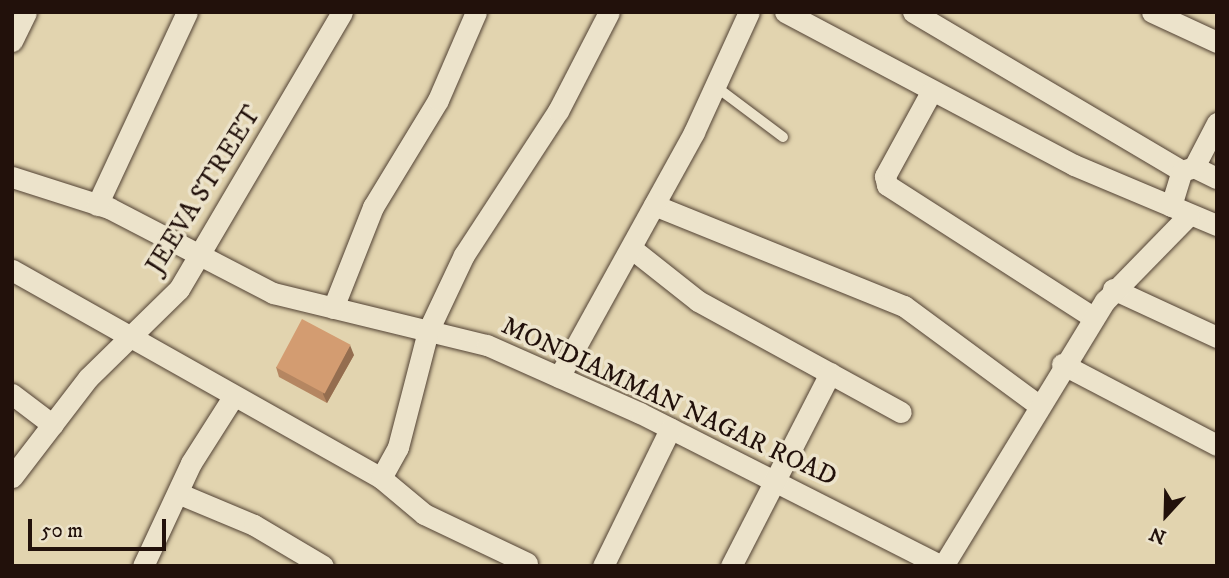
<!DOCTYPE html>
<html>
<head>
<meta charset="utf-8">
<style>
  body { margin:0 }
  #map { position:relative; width:1229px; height:578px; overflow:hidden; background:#e2d4af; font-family:"IM FELL DW Pica",serif }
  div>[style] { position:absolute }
  .roads { filter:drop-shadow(0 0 2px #524234) drop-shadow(0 0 2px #524234) }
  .lane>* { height:10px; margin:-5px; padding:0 5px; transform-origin:5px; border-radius:5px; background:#ece3cb }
  .street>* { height:21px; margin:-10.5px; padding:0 10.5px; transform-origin:10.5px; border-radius:10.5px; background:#ece3cb }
  .wall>* { inset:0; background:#b58661 }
  .shaded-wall>* { inset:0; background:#946d4f }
  .building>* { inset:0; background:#d39c71; transform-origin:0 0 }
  span { translate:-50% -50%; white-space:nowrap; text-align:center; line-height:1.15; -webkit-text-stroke:7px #ece3cb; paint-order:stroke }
  .street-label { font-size:26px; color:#22110b }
  .frame { position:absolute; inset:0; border:14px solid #22110b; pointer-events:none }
  .north { position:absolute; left:1131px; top:480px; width:70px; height:70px; -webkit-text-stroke:5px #ece3cb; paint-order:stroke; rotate:202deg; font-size:19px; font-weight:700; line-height:28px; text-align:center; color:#22110b }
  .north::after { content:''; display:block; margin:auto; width:24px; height:32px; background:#22110b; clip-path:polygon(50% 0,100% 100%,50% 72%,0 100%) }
  .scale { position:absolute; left:28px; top:519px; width:138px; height:32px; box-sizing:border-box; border:4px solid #22110b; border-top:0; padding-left:9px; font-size:21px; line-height:24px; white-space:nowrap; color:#22110b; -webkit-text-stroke:5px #ece3cb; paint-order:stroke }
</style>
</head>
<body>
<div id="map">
  <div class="roads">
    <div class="lane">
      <i style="left:715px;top:86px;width:85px;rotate:36.9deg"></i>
    </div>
    <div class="street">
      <i style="left:785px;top:12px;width:327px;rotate:27.9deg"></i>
      <i style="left:1074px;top:165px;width:155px;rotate:22.8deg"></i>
      <i style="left:913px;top:12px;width:312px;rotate:30.6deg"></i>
      <i style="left:1152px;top:12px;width:72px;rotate:24.8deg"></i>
      <i style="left:12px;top:41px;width:32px;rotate:-64deg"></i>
      <i style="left:931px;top:92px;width:96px;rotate:118.7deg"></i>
      <i style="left:885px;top:176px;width:9px;rotate:77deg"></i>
      <i style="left:887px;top:185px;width:246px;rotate:32.7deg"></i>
      <i style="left:1194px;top:167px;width:25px;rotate:26deg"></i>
      <i style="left:12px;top:177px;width:102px;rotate:17.7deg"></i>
      <i style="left:109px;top:208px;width:185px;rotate:27.4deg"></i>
      <i style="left:273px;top:293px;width:220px;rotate:13.7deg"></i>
      <i style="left:487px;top:345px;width:167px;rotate:24deg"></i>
      <i style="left:640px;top:413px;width:339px;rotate:26.9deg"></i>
      <i style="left:97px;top:205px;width:213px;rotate:-65deg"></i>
      <i style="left:654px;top:205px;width:270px;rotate:22deg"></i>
      <i style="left:904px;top:306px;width:165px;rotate:36.4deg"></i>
      <i style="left:1171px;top:206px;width:37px;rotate:-73deg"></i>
      <i style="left:1182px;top:171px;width:13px;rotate:-18deg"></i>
      <i style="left:1194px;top:167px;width:50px;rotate:-62.4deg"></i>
      <i style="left:631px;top:248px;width:85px;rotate:38.3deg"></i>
      <i style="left:698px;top:301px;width:231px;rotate:28.7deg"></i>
      <i style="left:12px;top:270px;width:424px;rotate:29.4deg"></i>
      <i style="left:381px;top:478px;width:56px;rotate:39.9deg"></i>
      <i style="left:424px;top:514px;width:114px;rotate:25.4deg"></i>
      <i style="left:1113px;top:289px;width:115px;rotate:24.8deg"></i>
      <i style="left:333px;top:308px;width:109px;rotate:-68.4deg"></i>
      <i style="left:373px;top:207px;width:125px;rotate:-58.7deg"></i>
      <i style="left:438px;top:100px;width:96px;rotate:-66.6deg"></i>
      <i style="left:1062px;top:364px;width:175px;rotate:27.6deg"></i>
      <i style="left:559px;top:377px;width:280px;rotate:-61.1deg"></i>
      <i style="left:694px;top:132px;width:132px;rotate:-65.4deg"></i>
      <i style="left:12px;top:394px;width:51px;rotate:37.1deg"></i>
      <i style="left:12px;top:477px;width:125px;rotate:-52.5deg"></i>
      <i style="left:88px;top:378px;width:127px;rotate:-44.4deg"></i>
      <i style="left:179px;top:289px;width:321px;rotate:-59.5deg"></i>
      <i style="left:381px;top:478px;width:35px;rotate:-61deg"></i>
      <i style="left:398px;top:447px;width:120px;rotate:-75.5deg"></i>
      <i style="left:428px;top:331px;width:84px;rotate:-64.7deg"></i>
      <i style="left:464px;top:255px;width:172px;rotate:-56.9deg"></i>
      <i style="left:558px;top:111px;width:111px;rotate:-62.7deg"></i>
      <i style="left:180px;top:494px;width:80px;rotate:22.7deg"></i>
      <i style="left:254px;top:525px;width:80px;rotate:30.7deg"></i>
      <i style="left:143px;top:566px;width:114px;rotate:-65deg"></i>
      <i style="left:191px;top:463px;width:78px;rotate:-57.5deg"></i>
      <i style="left:603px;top:566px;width:153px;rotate:-63.9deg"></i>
      <i style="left:731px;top:566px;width:217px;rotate:-62.8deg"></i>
      <i style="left:943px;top:566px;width:311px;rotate:-58.6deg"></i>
      <i style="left:1105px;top:301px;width:120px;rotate:-45.7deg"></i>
    </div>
  </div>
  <div class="wall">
    <i style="clip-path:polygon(354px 355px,327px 403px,279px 377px,276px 367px)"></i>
  </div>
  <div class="shaded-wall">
    <i style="clip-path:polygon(350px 345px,354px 355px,327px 403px,323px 394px)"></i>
  </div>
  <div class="building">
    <i style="left:302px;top:319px;width:55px;height:55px;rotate:28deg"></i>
  </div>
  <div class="street-label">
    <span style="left:204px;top:190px;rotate:-58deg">JEEVA STREET</span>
    <span style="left:669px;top:402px;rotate:25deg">MONDIAMMAN NAGAR ROAD</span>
  </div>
  <div class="frame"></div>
  <div class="north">N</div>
  <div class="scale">50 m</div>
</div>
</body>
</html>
